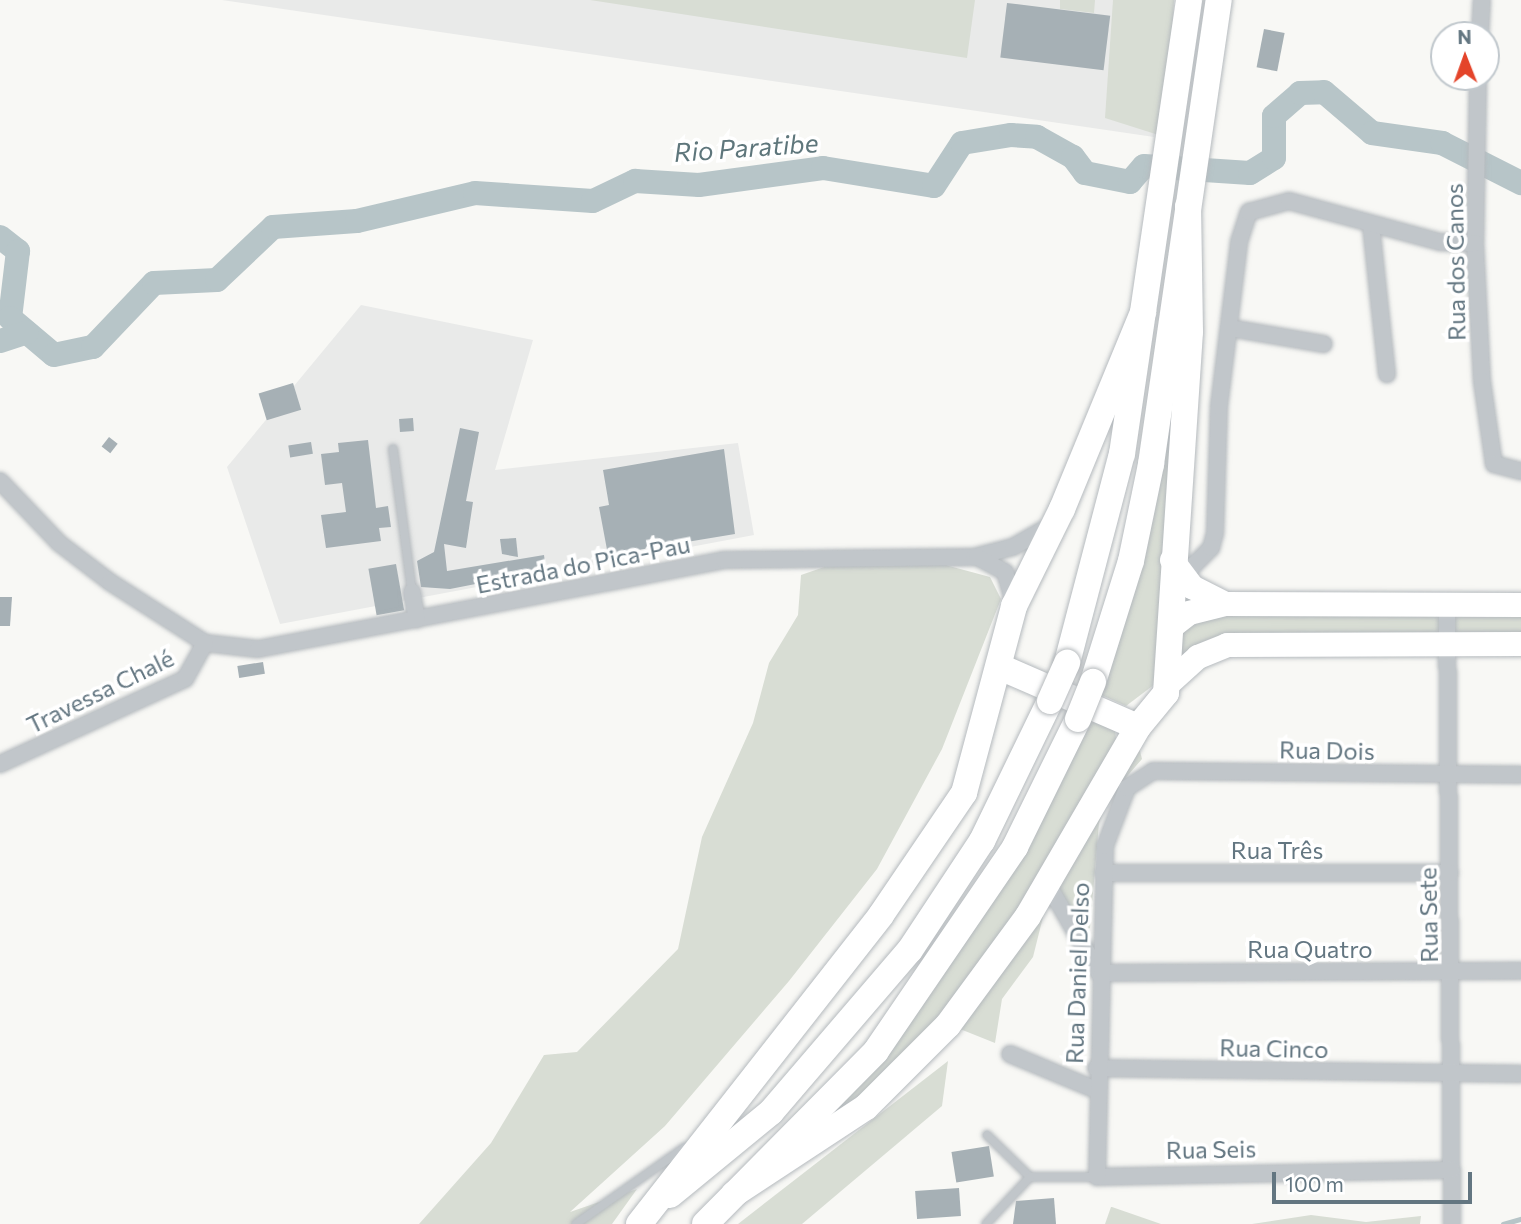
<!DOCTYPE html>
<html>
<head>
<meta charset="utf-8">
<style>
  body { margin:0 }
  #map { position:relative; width:1521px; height:1224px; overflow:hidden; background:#f8f8f5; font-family:Commissioner,sans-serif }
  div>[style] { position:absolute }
  .built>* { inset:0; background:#e9eae9 }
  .green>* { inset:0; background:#d8ddd4 }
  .stream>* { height:4.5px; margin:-2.25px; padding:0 2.25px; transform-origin:2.25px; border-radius:2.25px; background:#b7c5c8 }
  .river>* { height:24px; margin:-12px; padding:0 12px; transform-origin:12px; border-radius:12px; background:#b7c5c8 }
  .building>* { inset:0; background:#a6b0b5; transform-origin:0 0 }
  .roads { filter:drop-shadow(0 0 2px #b5babe) drop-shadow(0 0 2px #b5babe) }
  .service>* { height:8px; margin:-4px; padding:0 4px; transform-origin:4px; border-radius:4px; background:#c1c6ca }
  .minor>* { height:16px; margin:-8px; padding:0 8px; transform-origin:8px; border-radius:8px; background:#c1c6ca }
  .primary>* { height:24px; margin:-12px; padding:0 12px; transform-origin:12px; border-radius:12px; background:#fff }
  .trunk>* { height:26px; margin:-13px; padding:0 13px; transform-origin:13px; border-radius:13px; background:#fff }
  .bridges { filter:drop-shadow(0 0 2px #b5b9bc) drop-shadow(0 0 2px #b5b9bc) }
  .trunk-bridge>* { height:26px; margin:-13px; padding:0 13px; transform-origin:13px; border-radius:13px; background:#fff }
  span { translate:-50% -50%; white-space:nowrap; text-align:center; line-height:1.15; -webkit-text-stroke:7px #fff; paint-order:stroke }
  .street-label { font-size:24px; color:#637681 }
  .water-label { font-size:26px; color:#5e767b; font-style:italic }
  .north { position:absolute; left:1430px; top:21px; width:70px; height:70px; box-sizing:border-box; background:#fff; border:2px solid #c1c8cd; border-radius:50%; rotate:359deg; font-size:19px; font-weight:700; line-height:28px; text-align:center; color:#637681 }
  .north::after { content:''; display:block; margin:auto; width:24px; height:32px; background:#e4442a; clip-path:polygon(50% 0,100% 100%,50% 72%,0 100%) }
  .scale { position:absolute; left:1272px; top:1172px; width:200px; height:32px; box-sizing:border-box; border:4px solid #637681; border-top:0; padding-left:9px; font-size:21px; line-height:24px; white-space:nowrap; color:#637681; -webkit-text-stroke:5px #fff; paint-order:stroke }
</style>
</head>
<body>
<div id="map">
  <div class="built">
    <i style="clip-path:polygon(222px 0,1173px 0,1154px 137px)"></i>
    <i style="clip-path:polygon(361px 305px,533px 340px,495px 470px,738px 443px,754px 535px,280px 624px,227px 467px)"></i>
  </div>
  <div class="green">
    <i style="clip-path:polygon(590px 0,975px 0,967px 58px)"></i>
    <i style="clip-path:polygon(1060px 0,1095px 0,1094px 13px,1060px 9px)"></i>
    <i style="clip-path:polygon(1113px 0,1174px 0,1168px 138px,1105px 118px)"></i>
    <i style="clip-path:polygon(1188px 292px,1159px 681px,1126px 706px,1097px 693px)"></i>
    <i style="clip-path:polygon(938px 563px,990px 577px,1001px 599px,942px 749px,877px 869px,789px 981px,665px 1126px,570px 1212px,637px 1189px,612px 1224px,419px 1224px,491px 1143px,544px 1055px,577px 1052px,678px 949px,702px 837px,753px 723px,769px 663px,798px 615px,801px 575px,833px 564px)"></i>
    <i style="clip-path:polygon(1176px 583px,1234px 608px,1521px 608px,1521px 639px,1210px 641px,1177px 664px)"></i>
    <i style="clip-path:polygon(1156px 695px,1138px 743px,1142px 759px,1108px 798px,1099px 823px,1090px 928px,1084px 931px,1054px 884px,1128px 713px)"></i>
    <i style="clip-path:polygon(1093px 715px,1115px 730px,1117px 747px,1035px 890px,888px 1084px,790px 1153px,854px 1084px)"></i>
    <i style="clip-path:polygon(1045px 909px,1033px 957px,1002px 999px,995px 1043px,960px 1029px)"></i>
    <i style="clip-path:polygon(948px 1061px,942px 1106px,802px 1224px,738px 1224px)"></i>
    <i style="clip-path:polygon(1111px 1207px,1112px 1207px,1161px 1224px,1105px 1224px)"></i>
    <i style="clip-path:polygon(1311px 1215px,1366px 1222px,1421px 1216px,1420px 1224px,1252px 1224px)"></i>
  </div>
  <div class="stream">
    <i style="left:1503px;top:1224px;width:19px;rotate:-16deg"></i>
  </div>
  <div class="river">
    <i style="left:0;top:237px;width:23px;rotate:38deg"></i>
    <i style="left:18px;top:251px;width:67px;rotate:96.8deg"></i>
    <i style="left:10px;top:318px;width:57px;rotate:40.1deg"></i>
    <i style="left:54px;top:355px;width:40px;rotate:-12deg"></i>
    <i style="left:93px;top:347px;width:88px;rotate:-46.4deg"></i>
    <i style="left:154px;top:283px;width:63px;rotate:-2.7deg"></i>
    <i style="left:217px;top:280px;width:77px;rotate:-43.4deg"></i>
    <i style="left:273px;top:227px;width:84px;rotate:-4.1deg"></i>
    <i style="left:357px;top:221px;width:121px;rotate:-13.3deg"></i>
    <i style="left:475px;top:193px;width:118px;rotate:3.9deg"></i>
    <i style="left:593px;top:201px;width:47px;rotate:-25.5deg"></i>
    <i style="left:635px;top:181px;width:64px;rotate:3.6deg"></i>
    <i style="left:699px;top:185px;width:125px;rotate:-7.8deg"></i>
    <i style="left:823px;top:168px;width:112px;rotate:9.2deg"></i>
    <i style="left:934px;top:186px;width:51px;rotate:-56.9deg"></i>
    <i style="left:962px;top:143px;width:50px;rotate:-9.3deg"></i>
    <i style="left:1011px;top:135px;width:26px;rotate:4deg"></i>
    <i style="left:1037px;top:137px;width:41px;rotate:29.1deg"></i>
    <i style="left:1073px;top:157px;width:20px;rotate:53deg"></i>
    <i style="left:1085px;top:173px;width:46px;rotate:11.3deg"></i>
    <i style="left:1130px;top:182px;width:21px;rotate:-49deg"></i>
    <i style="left:1144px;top:166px;width:106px;rotate:3.8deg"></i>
    <i style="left:1250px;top:173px;width:28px;rotate:-32deg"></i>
    <i style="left:1274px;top:158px;width:42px;rotate:-90deg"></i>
    <i style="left:1274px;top:116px;width:35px;rotate:-41deg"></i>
    <i style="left:1300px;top:93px;width:24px;rotate:-2deg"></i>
    <i style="left:1324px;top:92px;width:63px;rotate:40.5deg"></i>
    <i style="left:1372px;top:133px;width:71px;rotate:8.1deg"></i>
    <i style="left:1442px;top:143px;width:89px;rotate:26.9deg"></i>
    <i style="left:0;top:341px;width:28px;rotate:-18deg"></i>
  </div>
  <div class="building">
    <i style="left:1007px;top:3px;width:104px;height:55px;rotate:7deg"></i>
    <i style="left:1264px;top:29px;width:21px;height:39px;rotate:11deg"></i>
    <i style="left:293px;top:383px;width:28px;height:36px;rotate:73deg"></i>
    <i style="left:413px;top:418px;width:13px;height:14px;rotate:86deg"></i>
    <i style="clip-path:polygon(460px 428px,479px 432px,466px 501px,473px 502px,466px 548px,444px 544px,447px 571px,544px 555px,546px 570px,450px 589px,421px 587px,417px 561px,434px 552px)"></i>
    <i style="left:109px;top:437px;width:11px;height:12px;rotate:38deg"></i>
    <i style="clip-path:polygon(368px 440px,376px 508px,388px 506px,391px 527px,379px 528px,381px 541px,326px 548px,321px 515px,346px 512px,342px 483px,325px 485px,321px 454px,339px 452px,338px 443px)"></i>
    <i style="left:311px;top:442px;width:12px;height:23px;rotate:81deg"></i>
    <i style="clip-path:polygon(724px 449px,735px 534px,608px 555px,599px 507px,609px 505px,603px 470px)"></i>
    <i style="clip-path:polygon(516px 538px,518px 557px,502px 554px,500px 539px)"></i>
    <i style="left:396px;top:564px;width:47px;height:28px;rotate:80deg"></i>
    <i style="clip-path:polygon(0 597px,12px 597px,10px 626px,0 626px)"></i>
    <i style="left:263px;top:662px;width:12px;height:26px;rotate:81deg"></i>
    <i style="left:989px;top:1146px;width:31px;height:38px;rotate:81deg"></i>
    <i style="left:959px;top:1188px;width:28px;height:44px;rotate:86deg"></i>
    <i style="clip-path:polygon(1054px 1198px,1056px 1224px,1013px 1224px,1016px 1201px)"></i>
  </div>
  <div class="roads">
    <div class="service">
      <i style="left:393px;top:449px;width:144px;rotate:82.4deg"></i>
      <i style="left:987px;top:1135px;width:60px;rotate:44.3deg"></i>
      <i style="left:1030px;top:1177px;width:67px"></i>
      <i style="left:576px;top:1224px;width:133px;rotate:-35.2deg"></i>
      <i style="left:986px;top:1224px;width:64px;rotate:-46.9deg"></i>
    </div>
    <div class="minor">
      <i style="left:1480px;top:35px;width:35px;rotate:-87deg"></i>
      <i style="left:1478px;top:77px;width:166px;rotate:91deg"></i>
      <i style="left:1475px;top:243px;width:138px;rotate:87.1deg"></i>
      <i style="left:1482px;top:381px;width:84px;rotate:81.8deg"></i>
      <i style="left:1494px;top:464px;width:28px;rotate:15deg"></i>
      <i style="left:1371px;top:225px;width:150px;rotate:83.9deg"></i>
      <i style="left:1230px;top:328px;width:95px;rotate:9.7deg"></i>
      <i style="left:0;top:481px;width:86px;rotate:46.4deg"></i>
      <i style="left:59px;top:543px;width:64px;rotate:37.4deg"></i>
      <i style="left:110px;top:582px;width:113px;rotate:32.7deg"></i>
      <i style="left:205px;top:643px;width:53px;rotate:6.5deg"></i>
      <i style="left:258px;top:649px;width:474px;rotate:-10.8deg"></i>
      <i style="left:724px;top:560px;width:250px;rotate:-0.7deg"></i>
      <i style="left:974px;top:557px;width:40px;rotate:-14.4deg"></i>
      <i style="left:1013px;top:547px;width:39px;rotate:-30deg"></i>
      <i style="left:977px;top:557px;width:32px;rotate:28deg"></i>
      <i style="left:1005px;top:572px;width:32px;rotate:74deg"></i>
      <i style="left:1183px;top:576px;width:40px;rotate:-45deg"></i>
      <i style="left:1211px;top:548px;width:16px;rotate:-75deg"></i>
      <i style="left:1215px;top:533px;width:127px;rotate:-88.2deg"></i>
      <i style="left:1219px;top:406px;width:165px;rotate:-83deg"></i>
      <i style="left:1239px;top:242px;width:32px;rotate:-72deg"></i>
      <i style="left:1249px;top:212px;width:41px;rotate:-15.4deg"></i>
      <i style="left:1289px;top:201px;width:156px;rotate:15.2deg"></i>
      <i style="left:1440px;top:242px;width:35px;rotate:2deg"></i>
      <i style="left:412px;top:592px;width:28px;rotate:80deg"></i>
      <i style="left:1447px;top:605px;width:619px;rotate:89.54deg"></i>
      <i style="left:0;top:764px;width:204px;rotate:-24.7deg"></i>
      <i style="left:185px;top:679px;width:41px;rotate:-60.9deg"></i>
      <i style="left:1103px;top:873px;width:347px"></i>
      <i style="left:1047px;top:883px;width:104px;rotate:60deg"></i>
      <i style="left:1099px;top:973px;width:422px;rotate:-0.3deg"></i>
      <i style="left:1010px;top:1054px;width:93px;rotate:22.7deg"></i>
      <i style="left:1096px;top:1068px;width:425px;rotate:0.8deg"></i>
      <i style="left:1451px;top:1170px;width:354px;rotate:178.9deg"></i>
      <i style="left:1097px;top:1177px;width:331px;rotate:-88.6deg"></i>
      <i style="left:1105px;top:846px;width:62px;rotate:-69.2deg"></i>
      <i style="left:1127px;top:788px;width:31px;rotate:-33deg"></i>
      <i style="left:1153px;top:771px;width:368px;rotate:0.6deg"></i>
    </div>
    <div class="primary">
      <i style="left:1172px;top:560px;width:34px;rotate:53deg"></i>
      <i style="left:1192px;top:587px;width:37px;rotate:27deg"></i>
      <i style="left:1170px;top:628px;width:24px;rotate:-38deg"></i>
      <i style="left:1189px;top:613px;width:37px;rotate:-14deg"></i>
      <i style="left:1225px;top:604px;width:296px;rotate:0.2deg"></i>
      <i style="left:1167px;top:685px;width:42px;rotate:-42.1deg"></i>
      <i style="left:1198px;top:657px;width:31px;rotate:-22deg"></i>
      <i style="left:1227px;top:645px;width:294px;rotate:-0.2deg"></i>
    </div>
    <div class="trunk">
      <i style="left:1067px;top:663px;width:216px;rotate:-75.3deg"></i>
      <i style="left:1122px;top:454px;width:459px;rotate:-81.6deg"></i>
      <i style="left:1000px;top:667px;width:150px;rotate:23.5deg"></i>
      <i style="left:1093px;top:682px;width:127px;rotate:-72.6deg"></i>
      <i style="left:1131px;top:561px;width:99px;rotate:-78.3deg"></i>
      <i style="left:1151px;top:464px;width:469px;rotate:-81.7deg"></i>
      <i style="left:734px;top:1194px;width:158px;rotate:-33.4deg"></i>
      <i style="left:866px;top:1107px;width:116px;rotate:-45deg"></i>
      <i style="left:948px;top:1025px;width:135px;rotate:-53.7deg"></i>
      <i style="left:1028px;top:916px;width:219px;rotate:-59.8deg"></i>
      <i style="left:1138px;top:727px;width:44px;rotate:-50.5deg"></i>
      <i style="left:1166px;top:693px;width:362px;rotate:-86.2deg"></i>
      <i style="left:1190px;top:332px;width:126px;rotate:-90.9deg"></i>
      <i style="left:670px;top:1195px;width:131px;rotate:-39.4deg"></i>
      <i style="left:771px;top:1112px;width:213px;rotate:-49.4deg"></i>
      <i style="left:910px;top:950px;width:131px;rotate:-56.6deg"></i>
      <i style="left:982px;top:841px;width:156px;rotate:-64.1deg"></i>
      <i style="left:639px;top:1224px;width:392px;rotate:-51.9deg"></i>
      <i style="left:881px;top:915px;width:148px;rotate:-55.8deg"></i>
      <i style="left:964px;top:793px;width:194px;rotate:-75deg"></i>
      <i style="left:1014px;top:606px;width:108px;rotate:-63.7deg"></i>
      <i style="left:1062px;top:509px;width:213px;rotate:-67.6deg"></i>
      <i style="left:705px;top:1224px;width:243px;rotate:-45.3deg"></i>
      <i style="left:876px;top:1051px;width:247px;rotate:-55.7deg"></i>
      <i style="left:1015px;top:847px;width:143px;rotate:-63.8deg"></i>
    </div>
  </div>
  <div class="bridges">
    <div class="trunk-bridge">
      <i style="left:1050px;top:701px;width:42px;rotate:-65.9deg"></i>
      <i style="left:1078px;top:719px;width:40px;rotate:-68deg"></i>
    </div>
  </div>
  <div class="street-label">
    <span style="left:1455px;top:262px;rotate:-91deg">Rua dos Canos</span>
    <span style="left:583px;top:564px;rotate:-11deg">Estrada do Pica-Pau</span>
    <span style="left:100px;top:691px;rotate:-26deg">Travessa Chalé</span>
    <span style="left:1327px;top:750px;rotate:1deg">Rua Dois</span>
    <span style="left:1277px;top:850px">Rua Três</span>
    <span style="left:1428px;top:915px;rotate:-91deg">Rua Sete</span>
    <span style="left:1310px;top:949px">Rua Quatro</span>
    <span style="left:1077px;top:973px;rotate:-88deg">Rua Daniel Delso</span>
    <span style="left:1274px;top:1048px;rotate:1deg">Rua Cinco</span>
    <span style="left:1211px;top:1149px;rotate:-1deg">Rua Seis</span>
  </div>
  <div class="water-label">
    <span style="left:746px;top:147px;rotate:-4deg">Rio Paratibe</span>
  </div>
  <div class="north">N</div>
  <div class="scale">100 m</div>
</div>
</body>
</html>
